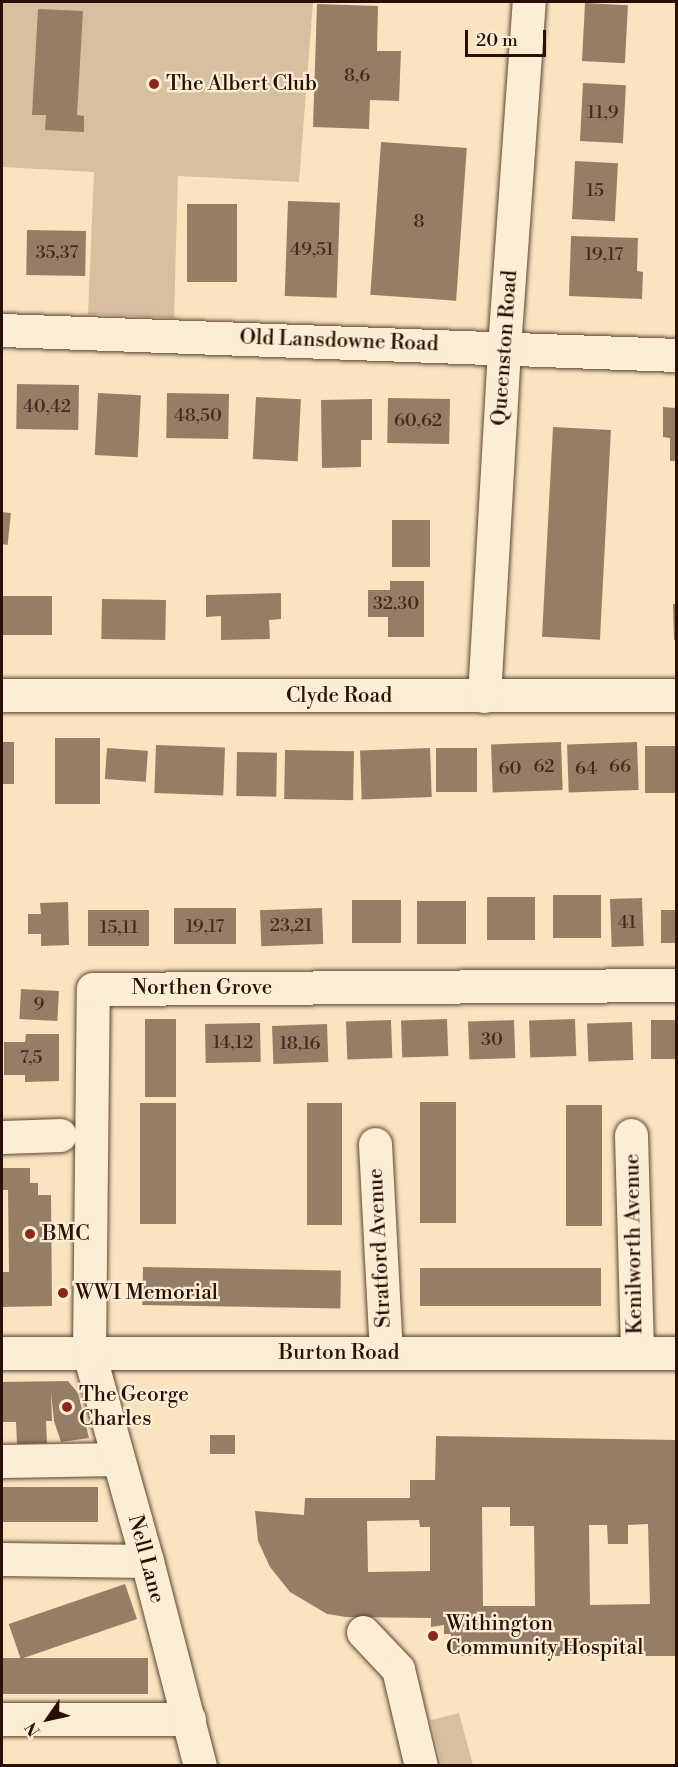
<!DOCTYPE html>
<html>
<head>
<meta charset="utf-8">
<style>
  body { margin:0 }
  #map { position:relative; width:678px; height:1767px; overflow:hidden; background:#fae4bf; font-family:"Libre Bodoni",serif }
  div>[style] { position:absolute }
  .green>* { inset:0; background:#d6c09f }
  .building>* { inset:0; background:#967e66; transform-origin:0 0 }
  .roads { filter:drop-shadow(0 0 2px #5d4434) drop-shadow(0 0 2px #5d4434) }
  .minor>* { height:33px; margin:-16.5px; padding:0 16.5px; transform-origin:16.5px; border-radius:16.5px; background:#fcedd5 }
  .dots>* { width:16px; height:16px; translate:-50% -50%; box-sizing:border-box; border:3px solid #fcedd5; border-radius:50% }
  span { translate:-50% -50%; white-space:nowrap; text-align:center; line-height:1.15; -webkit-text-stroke:4.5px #fcedd5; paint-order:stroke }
  .number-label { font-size:18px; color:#442b1d }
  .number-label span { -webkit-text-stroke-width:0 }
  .poi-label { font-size:21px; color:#290f05 }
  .left { translate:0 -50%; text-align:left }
  .street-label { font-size:21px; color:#290f05 }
  .frame { position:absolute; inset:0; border:3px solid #290f05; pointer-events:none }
  .north { position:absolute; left:18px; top:1689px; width:60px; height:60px; -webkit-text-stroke:4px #fcedd5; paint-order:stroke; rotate:236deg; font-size:16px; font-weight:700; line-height:24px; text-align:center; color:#290f05 }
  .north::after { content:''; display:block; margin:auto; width:21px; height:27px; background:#290f05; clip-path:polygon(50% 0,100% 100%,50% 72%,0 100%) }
  .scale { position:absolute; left:465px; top:30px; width:81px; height:27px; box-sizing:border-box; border:3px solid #290f05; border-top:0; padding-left:8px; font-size:18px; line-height:21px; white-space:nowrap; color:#290f05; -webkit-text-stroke:4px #fcedd5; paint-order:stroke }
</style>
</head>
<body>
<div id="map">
  <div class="green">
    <i style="clip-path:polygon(2px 2px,313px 2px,299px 182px,178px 176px,174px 318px,88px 314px,94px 172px,2px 167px)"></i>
    <i style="clip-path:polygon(459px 1713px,473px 1765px,442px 1765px,431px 1720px)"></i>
  </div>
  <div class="building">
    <i style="left:585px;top:3px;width:43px;height:58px;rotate:3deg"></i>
    <i style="clip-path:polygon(317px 4px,378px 6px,377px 51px,401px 51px,399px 101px,370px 100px,369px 129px,313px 127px)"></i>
    <i style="clip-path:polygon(38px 9px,83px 11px,77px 115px,84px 116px,84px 132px,45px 130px,46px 115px,32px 115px)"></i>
    <i style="left:583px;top:83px;width:43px;height:58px;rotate:3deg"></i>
    <i style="left:381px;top:142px;width:86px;height:153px;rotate:4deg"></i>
    <i style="left:575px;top:161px;width:43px;height:58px;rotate:3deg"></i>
    <i style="left:288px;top:201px;width:52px;height:95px;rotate:2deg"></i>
    <i style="left:187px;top:204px;width:50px;height:78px"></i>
    <i style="left:27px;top:230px;width:59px;height:45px;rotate:1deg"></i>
    <i style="clip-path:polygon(571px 236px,638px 238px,637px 271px,643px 272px,642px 299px,569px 296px)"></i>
    <i style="left:17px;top:384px;width:62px;height:45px;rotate:1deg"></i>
    <i style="left:98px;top:393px;width:43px;height:62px;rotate:3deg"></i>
    <i style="left:167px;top:393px;width:62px;height:45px;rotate:1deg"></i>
    <i style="left:256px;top:397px;width:45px;height:62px;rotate:3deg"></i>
    <i style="left:388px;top:398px;width:62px;height:45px;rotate:1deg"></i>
    <i style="clip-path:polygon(372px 399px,372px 440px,361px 440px,361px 467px,322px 468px,321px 400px)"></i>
    <i style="clip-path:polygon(663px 407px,676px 408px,676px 461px,670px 461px,670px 438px,663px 437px)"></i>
    <i style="left:553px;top:427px;width:58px;height:210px;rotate:3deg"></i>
    <i style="left:2px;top:512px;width:9px;height:32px;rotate:6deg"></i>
    <i style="left:392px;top:520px;width:38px;height:47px"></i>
    <i style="clip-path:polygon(390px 581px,424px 581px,424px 637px,388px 637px,388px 617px,368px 617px,368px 590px,390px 590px)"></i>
    <i style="clip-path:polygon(281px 593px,281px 619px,269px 620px,270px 639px,221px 640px,221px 616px,206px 617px,206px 595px)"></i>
    <i style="left:2px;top:596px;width:50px;height:39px"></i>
    <i style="left:102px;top:599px;width:64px;height:40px;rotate:1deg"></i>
    <i style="clip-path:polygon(673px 604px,676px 604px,676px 640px,674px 640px)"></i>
    <i style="left:55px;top:738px;width:45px;height:66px"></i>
    <i style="left:2px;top:742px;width:12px;height:42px"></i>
    <i style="left:561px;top:742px;width:48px;height:70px;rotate:88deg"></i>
    <i style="left:637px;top:742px;width:48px;height:70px;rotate:88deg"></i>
    <i style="left:156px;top:745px;width:69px;height:48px;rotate:2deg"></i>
    <i style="left:676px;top:746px;width:47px;height:31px;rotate:90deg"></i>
    <i style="left:107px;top:748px;width:41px;height:31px;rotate:4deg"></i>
    <i style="left:430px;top:748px;width:49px;height:70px;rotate:88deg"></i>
    <i style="left:436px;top:748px;width:41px;height:44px"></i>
    <i style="left:285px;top:750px;width:69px;height:49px;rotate:1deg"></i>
    <i style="left:237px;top:752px;width:40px;height:44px;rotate:1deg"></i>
    <i style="left:553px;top:895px;width:48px;height:43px"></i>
    <i style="left:487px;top:897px;width:48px;height:43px"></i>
    <i style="left:642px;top:898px;width:48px;height:32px;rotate:88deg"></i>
    <i style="left:352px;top:900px;width:49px;height:43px"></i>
    <i style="left:466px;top:901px;width:43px;height:49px;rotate:90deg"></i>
    <i style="clip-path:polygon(68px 902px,69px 945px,41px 946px,41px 934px,28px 934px,28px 914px,41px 914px,40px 903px)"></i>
    <i style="left:236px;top:908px;width:36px;height:62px;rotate:90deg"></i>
    <i style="left:322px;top:908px;width:36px;height:62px;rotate:88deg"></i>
    <i style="left:88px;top:910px;width:61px;height:36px"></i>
    <i style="left:661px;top:910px;width:15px;height:33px"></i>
    <i style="left:21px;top:989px;width:38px;height:30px;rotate:3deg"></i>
    <i style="left:145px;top:1019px;width:31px;height:78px"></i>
    <i style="left:447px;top:1019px;width:37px;height:46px;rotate:88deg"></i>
    <i style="left:575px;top:1019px;width:37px;height:46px;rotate:88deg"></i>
    <i style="left:391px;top:1020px;width:38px;height:45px;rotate:88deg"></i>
    <i style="left:514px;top:1020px;width:38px;height:46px;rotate:88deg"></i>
    <i style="left:676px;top:1020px;width:39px;height:25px;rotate:90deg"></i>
    <i style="left:632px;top:1022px;width:38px;height:45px;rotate:88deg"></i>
    <i style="left:260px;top:1023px;width:39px;height:55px;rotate:89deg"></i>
    <i style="left:327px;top:1024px;width:38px;height:55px;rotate:88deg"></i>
    <i style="clip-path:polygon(26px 1034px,59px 1034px,59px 1081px,25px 1082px,25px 1075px,4px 1075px,4px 1042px,25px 1042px)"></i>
    <i style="left:420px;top:1102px;width:36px;height:121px"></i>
    <i style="left:140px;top:1103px;width:36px;height:121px"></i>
    <i style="left:342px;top:1103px;width:122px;height:35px;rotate:90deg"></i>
    <i style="left:566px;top:1105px;width:36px;height:121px"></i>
    <i style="clip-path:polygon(2px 1168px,30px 1168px,30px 1183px,38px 1183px,38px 1195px,51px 1195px,52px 1306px,2px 1307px,2px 1272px,9px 1272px,8px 1190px,2px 1190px)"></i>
    <i style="left:143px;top:1267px;width:198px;height:38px;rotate:1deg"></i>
    <i style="left:420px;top:1268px;width:181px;height:38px"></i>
    <i style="clip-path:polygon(68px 1381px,78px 1393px,89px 1438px,61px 1442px,54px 1421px,51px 1392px,52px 1421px,46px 1421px,47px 1443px,17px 1444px,16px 1422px,2px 1422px,2px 1382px)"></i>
    <i style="left:210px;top:1435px;width:25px;height:19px"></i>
    <i style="clip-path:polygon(evenodd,436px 1436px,676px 1440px,676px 1656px,451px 1656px,451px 1634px,444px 1634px,444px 1625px,431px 1627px,431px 1618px,346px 1617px,327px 1614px,290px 1592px,270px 1567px,258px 1541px,255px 1511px,304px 1515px,305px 1498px,410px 1498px,410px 1480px,435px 1480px,436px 1436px,482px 1507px,510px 1507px,510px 1526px,534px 1526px,535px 1606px,483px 1606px,482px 1507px,436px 1436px,419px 1520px,420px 1527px,430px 1527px,430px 1571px,368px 1572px,367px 1521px,419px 1520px,436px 1436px,648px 1524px,650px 1604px,590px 1605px,589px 1525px,607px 1525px,608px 1544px,628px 1544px,628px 1525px,648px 1524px)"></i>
    <i style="left:2px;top:1487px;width:96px;height:35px"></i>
    <i style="left:125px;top:1584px;width:37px;height:123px;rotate:71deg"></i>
    <i style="left:2px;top:1658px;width:146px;height:36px"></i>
  </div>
  <div class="roads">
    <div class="minor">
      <i style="left:2px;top:330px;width:674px;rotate:2.12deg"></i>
      <i style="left:2px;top:695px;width:674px"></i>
      <i style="left:484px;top:696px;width:350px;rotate:-86.7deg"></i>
      <i style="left:504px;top:347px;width:346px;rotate:-85.9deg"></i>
      <i style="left:631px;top:1135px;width:218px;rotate:88.4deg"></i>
      <i style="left:2px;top:1137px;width:58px;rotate:-2deg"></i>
      <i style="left:375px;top:1144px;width:209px;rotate:87deg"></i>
      <i style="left:2px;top:1353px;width:674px"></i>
      <i style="left:2px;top:1461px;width:116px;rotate:-1deg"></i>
      <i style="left:2px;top:1559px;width:145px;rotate:0.8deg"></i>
      <i style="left:363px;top:1632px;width:51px;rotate:46.6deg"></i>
      <i style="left:398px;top:1669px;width:100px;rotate:76.7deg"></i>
      <i style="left:2px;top:1719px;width:187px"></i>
      <i style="left:200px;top:1766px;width:212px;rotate:-104.5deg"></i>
      <i style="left:147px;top:1561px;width:216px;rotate:-105.6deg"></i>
      <i style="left:89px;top:1353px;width:364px;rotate:-89.4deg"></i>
      <i style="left:93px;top:989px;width:583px;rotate:-0.39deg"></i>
    </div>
  </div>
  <div class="dots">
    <i style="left:154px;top:84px;background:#8f2418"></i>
    <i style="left:30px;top:1234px;background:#8f2418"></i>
    <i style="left:63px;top:1293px;background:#8f2418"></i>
    <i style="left:67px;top:1407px;background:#8f2418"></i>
    <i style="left:433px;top:1636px;background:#8f2418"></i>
  </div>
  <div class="number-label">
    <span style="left:357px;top:76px">8,6</span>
    <span style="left:603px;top:113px">11,9</span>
    <span style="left:595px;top:191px">15</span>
    <span style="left:419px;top:222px">8</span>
    <span style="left:312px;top:250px">49,51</span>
    <span style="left:57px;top:253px">35,37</span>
    <span style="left:604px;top:255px">19,17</span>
    <span style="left:47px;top:407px">40,42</span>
    <span style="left:198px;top:416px">48,50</span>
    <span style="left:418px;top:421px">60,62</span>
    <span style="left:396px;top:604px">32,30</span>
    <span style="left:544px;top:767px">62</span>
    <span style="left:620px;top:767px">66</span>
    <span style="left:510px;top:769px">60</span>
    <span style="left:586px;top:769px">64</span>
    <span style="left:627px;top:923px">41</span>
    <span style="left:291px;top:926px">23,21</span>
    <span style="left:205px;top:927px">19,17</span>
    <span style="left:119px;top:928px">15,11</span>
    <span style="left:39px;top:1005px">9</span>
    <span style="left:492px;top:1040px">30</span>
    <span style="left:233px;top:1043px">14,12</span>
    <span style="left:300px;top:1044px">18,16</span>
    <span style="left:31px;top:1058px">7,5</span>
  </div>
  <div class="poi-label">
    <span class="left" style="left:166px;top:84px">The Albert Club</span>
    <span class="left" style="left:42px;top:1234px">BMC</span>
    <span class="left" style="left:75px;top:1293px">WWI Memorial</span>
    <span class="left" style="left:79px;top:1407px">The George<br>Charles</span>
    <span class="left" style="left:446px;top:1636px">Withington<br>Community Hospital</span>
  </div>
  <div class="street-label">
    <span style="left:339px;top:341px;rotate:2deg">Old Lansdowne Road</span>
    <span style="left:505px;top:348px;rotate:-86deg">Queenston Road</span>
    <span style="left:339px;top:696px">Clyde Road</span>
    <span style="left:202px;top:988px">Northen Grove</span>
    <span style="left:634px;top:1244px;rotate:-91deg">Kenilworth Avenue</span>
    <span style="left:380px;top:1248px;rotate:-93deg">Stratford Avenue</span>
    <span style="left:339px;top:1353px">Burton Road</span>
    <span style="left:146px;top:1559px;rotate:75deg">Nell Lane</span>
  </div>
  <div class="frame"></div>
  <div class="north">N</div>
  <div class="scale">20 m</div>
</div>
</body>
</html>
